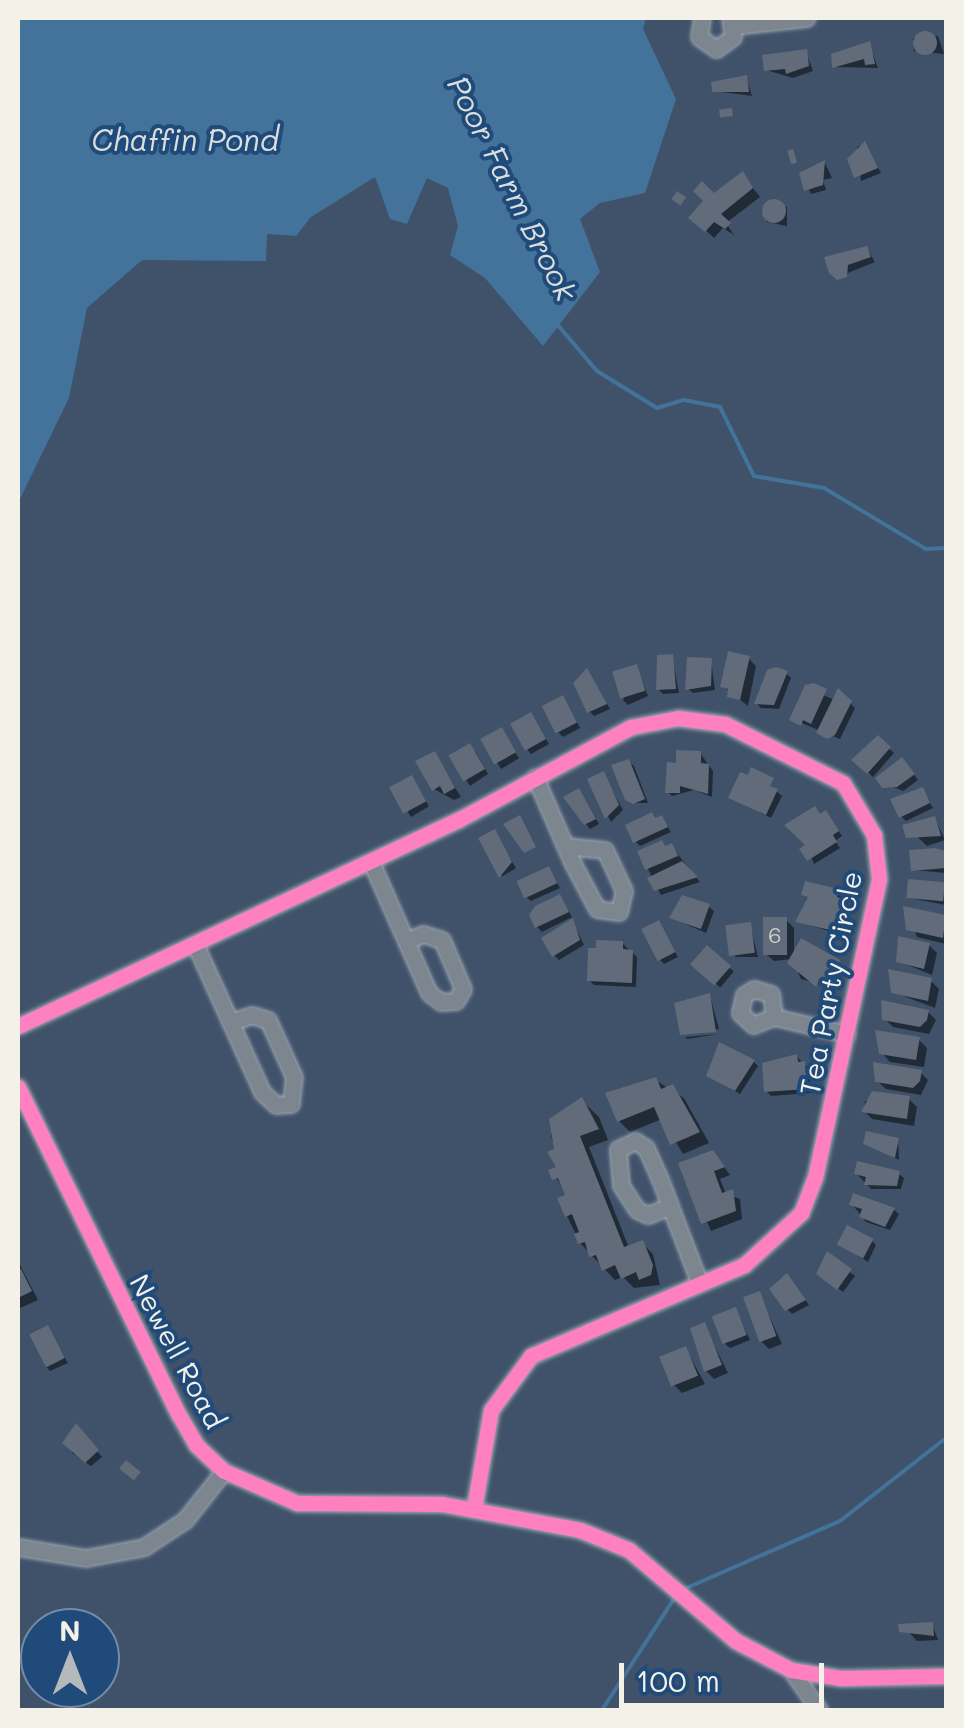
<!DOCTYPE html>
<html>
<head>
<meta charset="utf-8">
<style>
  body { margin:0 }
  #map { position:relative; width:964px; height:1728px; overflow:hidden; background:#3f526a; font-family:Mali,sans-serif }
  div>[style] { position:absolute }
  .water>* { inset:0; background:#43739b }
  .shadow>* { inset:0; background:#0007; transform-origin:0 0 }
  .stream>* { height:4px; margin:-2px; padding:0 2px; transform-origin:2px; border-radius:2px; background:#43739b }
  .building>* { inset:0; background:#616b79; transform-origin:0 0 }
  .round { border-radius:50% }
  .roads { filter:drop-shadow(0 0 2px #a0a8b2) drop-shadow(0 0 2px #a0a8b2) }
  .street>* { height:15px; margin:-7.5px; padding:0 7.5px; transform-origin:7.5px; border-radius:7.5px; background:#7d868e }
  .cycleway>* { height:15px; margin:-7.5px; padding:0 7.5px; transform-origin:7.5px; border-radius:7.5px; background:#ff80c0 }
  span { translate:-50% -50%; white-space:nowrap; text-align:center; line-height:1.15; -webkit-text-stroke:8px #1f4a7a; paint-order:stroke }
  .number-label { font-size:22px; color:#cfd0cc }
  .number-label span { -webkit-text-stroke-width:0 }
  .street-label { font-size:28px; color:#f4f1e8 }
  .water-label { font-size:30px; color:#d9dfdd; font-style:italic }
  .frame { position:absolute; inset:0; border:20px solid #f4f1e8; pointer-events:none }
  .north { position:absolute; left:20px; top:1608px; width:100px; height:100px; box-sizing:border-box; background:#1f4a7a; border:2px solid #748da6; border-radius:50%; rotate:0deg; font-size:28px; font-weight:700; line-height:40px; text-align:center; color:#f4f1e8 }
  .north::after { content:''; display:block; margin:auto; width:35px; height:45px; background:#b5b9bc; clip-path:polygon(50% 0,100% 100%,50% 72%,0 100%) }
  .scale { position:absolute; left:619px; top:1663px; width:205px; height:45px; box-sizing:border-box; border:5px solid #f4f1e8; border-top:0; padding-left:12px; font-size:30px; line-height:35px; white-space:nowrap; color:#f4f1e8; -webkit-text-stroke:8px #1f4a7a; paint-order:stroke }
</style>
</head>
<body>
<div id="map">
  <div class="water">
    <i style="clip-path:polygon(18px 18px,646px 18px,643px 29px,676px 99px,645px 193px,600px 203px,580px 219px,600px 272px,543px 346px,485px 278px,450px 255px,458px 226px,448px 188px,427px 178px,407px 224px,390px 219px,375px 177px,311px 217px,296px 236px,267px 234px,266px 261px,142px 260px,87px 308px,69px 398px,18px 503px)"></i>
  </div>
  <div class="shadow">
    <i style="clip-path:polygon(938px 36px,944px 54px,914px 51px,913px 38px)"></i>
    <i style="clip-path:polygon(869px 44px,878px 68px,835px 67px)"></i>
    <i style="clip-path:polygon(806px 52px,813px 71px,793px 78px,766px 70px)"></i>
    <i style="clip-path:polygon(746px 77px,752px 96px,714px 91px)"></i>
    <i style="clip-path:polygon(864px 144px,881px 173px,861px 181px,857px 147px)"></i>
    <i style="clip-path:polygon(825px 163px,832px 178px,823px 180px,826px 190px,811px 194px,802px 174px)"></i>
    <i style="clip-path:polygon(743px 175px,760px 197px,726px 223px,734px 235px,723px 228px,714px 238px,700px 225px,714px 196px)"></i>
    <i style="clip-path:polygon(766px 203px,787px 207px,787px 226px,767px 222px)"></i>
    <i style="clip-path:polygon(867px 248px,875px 262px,838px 277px,828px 259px)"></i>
    <i style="clip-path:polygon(672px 656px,679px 693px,663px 694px,658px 689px)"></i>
    <i style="clip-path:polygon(748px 658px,756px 666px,748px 706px,723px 686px)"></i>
    <i style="clip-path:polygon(711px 660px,715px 690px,693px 693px,688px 689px)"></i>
    <i style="clip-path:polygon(636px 666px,648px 696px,628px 705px,623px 700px)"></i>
    <i style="clip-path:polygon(587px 672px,610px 709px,594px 716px,589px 711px)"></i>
    <i style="clip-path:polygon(786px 673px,791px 678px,779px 709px,761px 708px,757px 704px)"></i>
    <i style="clip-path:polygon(806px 688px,835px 700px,839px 692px,855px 708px,840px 739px,792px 719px)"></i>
    <i style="clip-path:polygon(567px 703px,580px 728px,563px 737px,558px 732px)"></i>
    <i style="clip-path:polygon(531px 715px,549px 744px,531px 754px,527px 749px)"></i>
    <i style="left:502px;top:730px;width:33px;height:21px;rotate:59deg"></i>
    <i style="clip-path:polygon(878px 739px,894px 753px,873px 777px,855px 760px)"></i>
    <i style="clip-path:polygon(475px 751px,488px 774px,470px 786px,451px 756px)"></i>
    <i style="clip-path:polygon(700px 753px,713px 771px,712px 797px,694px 790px,672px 796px,668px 792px,678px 765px)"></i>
    <i style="clip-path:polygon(434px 754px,461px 797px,454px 800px,434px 789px)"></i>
    <i style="clip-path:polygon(629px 762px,634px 766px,648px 803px,632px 803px)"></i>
    <i style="clip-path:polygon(907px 765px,918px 780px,903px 791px,882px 782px)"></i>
    <i style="clip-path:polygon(752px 771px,782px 796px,771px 818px,731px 797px)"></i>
    <i style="clip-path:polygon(603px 774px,623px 810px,611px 822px,590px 781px)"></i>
    <i style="left:412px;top:778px;width:33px;height:21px;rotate:59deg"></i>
    <i style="clip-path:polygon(922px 790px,933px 808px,906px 821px,901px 816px)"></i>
    <i style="clip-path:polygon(583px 796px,599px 824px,590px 829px,586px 824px)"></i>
    <i style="clip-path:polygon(821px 816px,830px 818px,842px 836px,835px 841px,840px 848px,814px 864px,804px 839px)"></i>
    <i style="clip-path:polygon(662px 818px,671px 832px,640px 846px,636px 842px)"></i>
    <i style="clip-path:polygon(935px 819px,945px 840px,927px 846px,907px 827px)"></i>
    <i style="left:495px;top:832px;width:42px;height:16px;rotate:60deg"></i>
    <i style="clip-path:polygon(671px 846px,700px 882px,661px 895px,640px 853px)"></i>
    <i style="clip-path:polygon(944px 854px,946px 873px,913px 870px)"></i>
    <i style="clip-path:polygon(548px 869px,560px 888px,531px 901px,526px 897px)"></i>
    <i style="clip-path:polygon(944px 885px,946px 905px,909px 898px)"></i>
    <i style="clip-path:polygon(838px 891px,849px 906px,844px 927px,837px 925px,835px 933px,799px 922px,809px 905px)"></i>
    <i style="clip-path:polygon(560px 897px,572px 917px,542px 932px,537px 927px)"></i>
    <i style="clip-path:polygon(709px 907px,714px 911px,706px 933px,672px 918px)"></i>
    <i style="clip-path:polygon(906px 909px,946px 918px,946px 944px,917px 937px)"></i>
    <i style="clip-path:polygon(572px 920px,584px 945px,559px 960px,554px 955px)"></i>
    <i style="clip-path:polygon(786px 920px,794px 928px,794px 956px,844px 966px,832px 988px,801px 979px,792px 959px,774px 961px,766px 954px)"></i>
    <i style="clip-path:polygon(659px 923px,678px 957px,664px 964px,659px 959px)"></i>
    <i style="clip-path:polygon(750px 924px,758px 957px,736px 957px,731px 952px)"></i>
    <i style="clip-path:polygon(622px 943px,637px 957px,636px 987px,594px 985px,589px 980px)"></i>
    <i style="clip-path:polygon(929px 945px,937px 953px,932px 975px,898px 961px)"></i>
    <i style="left:707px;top:949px;width:35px;height:21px;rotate:40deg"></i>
    <i style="clip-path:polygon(931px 981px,939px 989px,935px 1008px,893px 992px)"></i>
    <i style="clip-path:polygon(710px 996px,719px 1029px,682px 1033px)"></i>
    <i style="clip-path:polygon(928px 1012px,936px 1020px,929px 1034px,893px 1027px,885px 1019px)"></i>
    <i style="clip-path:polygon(719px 1034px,687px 1039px,685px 1037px)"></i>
    <i style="clip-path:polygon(919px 1040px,927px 1048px,924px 1067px,890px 1062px,882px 1053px)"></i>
    <i style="clip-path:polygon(797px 1057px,809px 1069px,811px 1093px,771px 1096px,766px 1091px)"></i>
    <i style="clip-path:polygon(754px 1062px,758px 1066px,740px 1094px,709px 1076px)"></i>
    <i style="clip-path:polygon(920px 1072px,928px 1080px,921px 1095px,886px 1089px,877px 1081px)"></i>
    <i style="clip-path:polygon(655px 1080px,684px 1098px,709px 1143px,683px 1154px,662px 1119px,630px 1132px,619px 1121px)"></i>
    <i style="clip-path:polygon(909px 1099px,917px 1107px,914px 1126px,872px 1119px,864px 1111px,865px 1101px)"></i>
    <i style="clip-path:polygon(581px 1100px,599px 1117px,608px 1140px,589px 1147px,629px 1248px,642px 1243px,653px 1254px,660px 1285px,634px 1288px,623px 1277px,615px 1280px,580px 1243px,567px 1216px,568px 1196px,552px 1171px,560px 1168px,551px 1135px)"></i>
    <i style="clip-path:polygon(898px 1140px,899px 1160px,866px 1143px)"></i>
    <i style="clip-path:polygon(720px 1161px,730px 1175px,720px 1179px,726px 1194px,740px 1199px,742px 1219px,711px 1231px,681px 1164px)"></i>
    <i style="clip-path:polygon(856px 1173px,899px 1174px,904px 1178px,901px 1189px,871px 1189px)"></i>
    <i style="clip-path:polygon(852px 1204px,894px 1210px,899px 1214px,890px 1230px,866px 1222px)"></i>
    <i style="clip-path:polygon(872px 1241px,876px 1245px,868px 1262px,842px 1245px)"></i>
    <i style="clip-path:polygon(828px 1255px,855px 1276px,843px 1292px,824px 1278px)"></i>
    <i style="clip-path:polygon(18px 1261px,38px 1300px,18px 1309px)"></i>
    <i style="clip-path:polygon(791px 1281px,809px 1305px,792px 1314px,787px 1309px)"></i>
    <i style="clip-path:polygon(759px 1294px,782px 1344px,769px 1349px,761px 1341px)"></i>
    <i style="clip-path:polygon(736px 1310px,750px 1340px,730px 1348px,725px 1344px)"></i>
    <i style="clip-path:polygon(704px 1325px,728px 1373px,714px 1379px,706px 1371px)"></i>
    <i style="clip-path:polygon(47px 1328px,68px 1363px,50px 1371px,45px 1366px)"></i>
    <i style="clip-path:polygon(686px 1349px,705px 1384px,682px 1393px,674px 1385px)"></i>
    <i style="clip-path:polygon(76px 1427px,102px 1457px,91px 1466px,72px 1453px)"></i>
    <i style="clip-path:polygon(932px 1624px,938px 1640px,917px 1641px,903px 1626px)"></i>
  </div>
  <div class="stream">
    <i style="left:556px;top:323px;width:63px;rotate:49.5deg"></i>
    <i style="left:597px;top:371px;width:70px;rotate:31.7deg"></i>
    <i style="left:657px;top:408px;width:28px;rotate:-17deg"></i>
    <i style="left:684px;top:400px;width:37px;rotate:11deg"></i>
    <i style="left:720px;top:407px;width:77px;rotate:63.8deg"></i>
    <i style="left:754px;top:476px;width:71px;rotate:9.7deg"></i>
    <i style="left:824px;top:488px;width:119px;rotate:30.9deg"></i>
    <i style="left:926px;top:549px;width:20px;rotate:-3deg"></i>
    <i style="left:682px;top:1590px;width:172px;rotate:-23.6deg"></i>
    <i style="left:840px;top:1521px;width:135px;rotate:-38.1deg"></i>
    <i style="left:602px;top:1710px;width:135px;rotate:-57.1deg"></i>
  </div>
  <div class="building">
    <i class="round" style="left:913px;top:31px;width:24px;height:24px"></i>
    <i style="clip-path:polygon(870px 41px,875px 64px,865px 65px,864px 59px,832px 68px,831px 54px)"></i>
    <i style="clip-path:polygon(807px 49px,809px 66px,786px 74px,785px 69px,764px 71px,762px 55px)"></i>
    <i style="clip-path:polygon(747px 75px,749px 92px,712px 92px,711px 82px)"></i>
    <i style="left:732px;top:108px;width:8px;height:13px;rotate:83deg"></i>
    <i style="clip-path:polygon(865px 141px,878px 168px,854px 178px,847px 159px)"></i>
    <i style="left:793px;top:149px;width:14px;height:6px;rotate:73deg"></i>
    <i style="clip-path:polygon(825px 160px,823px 185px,804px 191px,799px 173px)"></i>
    <i style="clip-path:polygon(743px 171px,753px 188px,721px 214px,731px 223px,725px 229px,714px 222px,705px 232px,688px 218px,703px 201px,693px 191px,702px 181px,714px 193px)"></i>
    <i style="left:677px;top:191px;width:11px;height:10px;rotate:34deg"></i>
    <i class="round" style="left:762px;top:199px;width:24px;height:24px"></i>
    <i style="clip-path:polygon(867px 246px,871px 257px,848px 265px,847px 277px,837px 280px,829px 273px,824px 257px)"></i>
    <i style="clip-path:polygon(728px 651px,750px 656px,740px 700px,727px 697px,728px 689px,720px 687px)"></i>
    <i style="clip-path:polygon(673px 654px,676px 689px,656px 690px,657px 655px)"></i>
    <i style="clip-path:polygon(687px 657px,712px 658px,711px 686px,685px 690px)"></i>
    <i style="left:637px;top:664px;width:28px;height:26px;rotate:73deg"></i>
    <i style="clip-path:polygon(776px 667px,788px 671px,774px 705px,754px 704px,767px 670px)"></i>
    <i style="clip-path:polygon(587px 668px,607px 704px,587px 713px,573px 683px)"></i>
    <i style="clip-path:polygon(814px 683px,827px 689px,811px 724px,803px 720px,801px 726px,789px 720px,805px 685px)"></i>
    <i style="clip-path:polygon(838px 688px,852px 701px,835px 735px,827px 739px,816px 733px)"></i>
    <i style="left:563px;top:695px;width:31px;height:24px;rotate:63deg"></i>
    <i style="left:531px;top:712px;width:31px;height:24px;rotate:61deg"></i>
    <i style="left:502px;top:727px;width:29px;height:25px;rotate:61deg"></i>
    <i style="clip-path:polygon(878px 735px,891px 747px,867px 774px,851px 760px)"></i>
    <i style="left:470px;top:743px;width:30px;height:25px;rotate:60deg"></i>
    <i style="clip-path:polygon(676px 750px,701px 751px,701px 763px,709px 764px,708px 794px,680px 786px,680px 793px,665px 793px,667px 762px,676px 763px)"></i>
    <i style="clip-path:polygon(435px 751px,455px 788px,444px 794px,440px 786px,432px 791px,415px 761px)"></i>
    <i style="clip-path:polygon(902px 757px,915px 774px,897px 787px,882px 788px,875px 778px)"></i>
    <i style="clip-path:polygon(629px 759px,645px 799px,633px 804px,625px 800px,611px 765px)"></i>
    <i style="clip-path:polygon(751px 767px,774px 778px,770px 786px,778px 789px,766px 815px,728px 798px,740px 772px,748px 775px)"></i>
    <i style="clip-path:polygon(604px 771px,619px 805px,605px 819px,587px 779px)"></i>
    <i style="left:412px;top:775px;width:30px;height:26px;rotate:62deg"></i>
    <i style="clip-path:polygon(923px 787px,930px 803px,899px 818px,890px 799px)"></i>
    <i style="clip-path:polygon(579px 788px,596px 819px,584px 825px,563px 797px)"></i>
    <i style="clip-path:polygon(815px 806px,820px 814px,826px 810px,839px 831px,833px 835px,837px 842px,807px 861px,799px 849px,805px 845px,784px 825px)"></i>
    <i style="clip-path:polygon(652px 812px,655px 818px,662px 815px,668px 827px,633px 843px,625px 825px)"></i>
    <i style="clip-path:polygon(520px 815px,536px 847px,524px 853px,503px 824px)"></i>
    <i style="clip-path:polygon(935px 816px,941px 836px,906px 838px,902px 825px)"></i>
    <i style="clip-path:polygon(495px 829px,512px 862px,499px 878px,478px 838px)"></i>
    <i style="clip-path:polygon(662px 840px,665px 846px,672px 843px,678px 856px,645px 870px,637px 851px)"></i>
    <i style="clip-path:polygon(935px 848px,945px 851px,946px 868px,911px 871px,909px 850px)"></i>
    <i style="clip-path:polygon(682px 861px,698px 877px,654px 891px,647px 878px)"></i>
    <i style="left:549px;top:866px;width:19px;height:36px;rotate:65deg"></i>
    <i style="left:908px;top:879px;width:37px;height:19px;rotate:5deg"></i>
    <i style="clip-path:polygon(805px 881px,839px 889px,837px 897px,845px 899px,840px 923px,832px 922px,830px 930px,795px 922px,808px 897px,801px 895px)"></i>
    <i style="clip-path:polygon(560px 894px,569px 912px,535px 928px,529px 915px,535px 906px)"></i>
    <i style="clip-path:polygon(682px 895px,710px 904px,701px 929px,669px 918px)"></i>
    <i style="clip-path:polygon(903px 906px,946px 915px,943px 938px,906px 930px)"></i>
    <i style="left:763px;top:917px;width:24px;height:38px"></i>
    <i style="clip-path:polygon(573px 918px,580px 940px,552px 957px,541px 938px)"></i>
    <i style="left:659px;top:920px;width:36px;height:20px;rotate:63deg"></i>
    <i style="left:751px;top:922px;width:31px;height:26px;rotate:83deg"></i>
    <i style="clip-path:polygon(898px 936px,930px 943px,924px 969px,896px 962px)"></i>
    <i style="clip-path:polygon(801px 938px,840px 960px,826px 985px,819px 981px,816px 987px,787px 963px)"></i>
    <i style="clip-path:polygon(596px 940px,623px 941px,623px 949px,633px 950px,632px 983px,587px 981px,588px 948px,596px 948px)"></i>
    <i style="left:707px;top:945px;width:32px;height:26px;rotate:41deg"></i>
    <i style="clip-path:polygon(888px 969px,932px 978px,928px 1001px,891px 993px)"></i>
    <i style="clip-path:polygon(710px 993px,716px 1032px,680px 1035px,674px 1003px)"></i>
    <i style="clip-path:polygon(881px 1000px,929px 1010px,927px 1020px,920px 1027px,882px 1020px)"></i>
    <i style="clip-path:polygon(875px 1030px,920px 1037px,916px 1060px,879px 1054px)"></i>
    <i style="clip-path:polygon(719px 1042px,755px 1060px,735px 1091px,706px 1076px)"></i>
    <i style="clip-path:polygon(797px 1054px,798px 1062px,805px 1061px,807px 1089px,764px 1092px,762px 1063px)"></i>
    <i style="clip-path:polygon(873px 1062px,922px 1070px,920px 1081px,913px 1088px,875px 1082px)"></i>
    <i style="clip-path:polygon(656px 1077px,661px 1089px,673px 1084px,700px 1132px,670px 1145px,654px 1107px,617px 1122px,605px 1093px)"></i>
    <i style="clip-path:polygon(872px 1091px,910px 1096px,907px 1119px,861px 1112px)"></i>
    <i style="clip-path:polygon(582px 1097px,599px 1129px,580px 1136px,624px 1247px,643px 1240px,653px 1265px,651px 1275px,639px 1280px,636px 1272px,621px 1279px,615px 1265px,602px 1271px,596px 1255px,589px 1257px,585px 1242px,578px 1244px,574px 1234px,579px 1232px,572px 1214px,565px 1217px,557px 1198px,565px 1195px,558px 1178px,552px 1180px,548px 1170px,556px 1167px,547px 1152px,554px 1149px,549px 1119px)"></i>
    <i style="clip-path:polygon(866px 1131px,899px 1138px,895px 1158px,863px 1144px)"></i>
    <i style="clip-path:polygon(713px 1150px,725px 1167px,714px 1171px,722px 1193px,733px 1189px,736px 1211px,701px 1224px,678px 1163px)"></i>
    <i style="clip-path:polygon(857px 1161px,900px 1171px,897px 1186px,864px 1185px,866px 1177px,854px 1174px)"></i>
    <i style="clip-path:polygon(853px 1193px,895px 1208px,885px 1227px,859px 1217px,862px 1209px,849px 1205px)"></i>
    <i style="left:847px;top:1225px;width:30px;height:22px;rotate:28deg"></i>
    <i style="clip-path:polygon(827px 1251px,852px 1269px,837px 1290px,816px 1274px)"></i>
    <i style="clip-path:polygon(21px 1269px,32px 1291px,18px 1298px,18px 1271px)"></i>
    <i style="clip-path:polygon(787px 1273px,806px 1300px,785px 1311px,769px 1289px)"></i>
    <i style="left:760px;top:1291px;width:48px;height:18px;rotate:70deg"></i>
    <i style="left:736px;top:1307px;width:30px;height:26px;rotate:69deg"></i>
    <i style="clip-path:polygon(705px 1322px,722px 1365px,704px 1372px,690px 1328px)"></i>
    <i style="left:48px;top:1325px;width:37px;height:21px;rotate:63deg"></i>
    <i style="left:686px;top:1346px;width:32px;height:29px;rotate:68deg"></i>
    <i style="clip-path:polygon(76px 1423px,99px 1450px,85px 1463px,62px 1443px)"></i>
    <i style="left:126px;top:1460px;width:19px;height:11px;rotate:39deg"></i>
    <i style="clip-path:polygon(933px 1622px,934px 1636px,899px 1632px,898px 1624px)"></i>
  </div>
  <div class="roads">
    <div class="street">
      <i style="left:702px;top:18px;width:19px;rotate:99deg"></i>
      <i style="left:699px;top:37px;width:21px;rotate:35deg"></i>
      <i style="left:716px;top:49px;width:21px;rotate:-35deg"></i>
      <i style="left:733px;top:37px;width:19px;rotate:-99deg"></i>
      <i style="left:734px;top:26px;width:73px;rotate:-6.3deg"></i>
      <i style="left:535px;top:777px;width:75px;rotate:66.5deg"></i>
      <i style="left:565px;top:846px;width:17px;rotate:66deg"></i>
      <i style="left:572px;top:862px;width:53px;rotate:62deg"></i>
      <i style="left:597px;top:909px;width:22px;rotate:8deg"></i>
      <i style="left:619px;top:912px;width:22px;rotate:-77deg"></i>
      <i style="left:624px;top:891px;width:45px;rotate:-114.9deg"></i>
      <i style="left:605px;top:850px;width:40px;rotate:-174.3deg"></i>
      <i style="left:371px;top:862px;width:143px;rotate:66.1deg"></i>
      <i style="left:429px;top:993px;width:15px;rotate:37deg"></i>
      <i style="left:441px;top:1002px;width:15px;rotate:-4deg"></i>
      <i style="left:456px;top:1001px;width:14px;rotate:-60deg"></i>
      <i style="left:463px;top:989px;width:53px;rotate:-113.2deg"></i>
      <i style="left:442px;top:940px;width:20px;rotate:-162deg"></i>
      <i style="left:423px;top:934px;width:18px;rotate:158deg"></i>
      <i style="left:195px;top:944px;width:162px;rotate:65.6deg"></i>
      <i style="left:262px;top:1092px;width:19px;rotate:43deg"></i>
      <i style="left:276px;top:1105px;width:15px;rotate:-4deg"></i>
      <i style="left:291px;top:1104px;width:27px;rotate:-84deg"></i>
      <i style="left:294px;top:1077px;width:63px;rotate:-114.5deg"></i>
      <i style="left:268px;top:1020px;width:17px;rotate:-163deg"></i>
      <i style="left:252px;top:1015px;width:23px;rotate:162deg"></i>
      <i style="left:774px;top:1017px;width:23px;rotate:-97deg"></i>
      <i style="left:771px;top:994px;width:18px;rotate:-164deg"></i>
      <i style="left:754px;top:989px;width:12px;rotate:149deg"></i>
      <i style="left:744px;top:995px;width:18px;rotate:103deg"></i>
      <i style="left:740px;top:1013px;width:18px;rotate:43deg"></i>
      <i style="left:753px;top:1025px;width:22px;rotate:-21deg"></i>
      <i style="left:774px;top:1017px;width:75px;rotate:13.1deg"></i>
      <i style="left:18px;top:1026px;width:486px;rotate:-25.1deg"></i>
      <i style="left:458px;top:820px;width:196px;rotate:-28.3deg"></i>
      <i style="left:631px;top:727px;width:48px;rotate:-10.8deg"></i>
      <i style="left:678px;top:718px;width:47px;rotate:7.3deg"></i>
      <i style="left:725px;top:724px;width:132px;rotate:26.6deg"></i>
      <i style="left:843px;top:783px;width:61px;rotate:59.2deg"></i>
      <i style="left:874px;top:835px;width:44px;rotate:83.5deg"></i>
      <i style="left:879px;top:879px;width:305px;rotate:102.1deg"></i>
      <i style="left:815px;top:1177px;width:39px;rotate:111deg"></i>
      <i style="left:801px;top:1213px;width:77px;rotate:137.6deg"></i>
      <i style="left:744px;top:1265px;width:232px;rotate:156.9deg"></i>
      <i style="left:531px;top:1356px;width:67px;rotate:126.5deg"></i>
      <i style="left:491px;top:1410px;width:99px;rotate:99.8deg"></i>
      <i style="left:18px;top:1087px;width:365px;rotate:63.9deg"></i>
      <i style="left:179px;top:1415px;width:34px;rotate:60deg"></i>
      <i style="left:196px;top:1445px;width:38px;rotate:43deg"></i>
      <i style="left:224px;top:1471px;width:80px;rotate:23.7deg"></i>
      <i style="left:297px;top:1503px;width:145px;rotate:0.4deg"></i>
      <i style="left:442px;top:1504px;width:140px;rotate:10.7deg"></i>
      <i style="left:580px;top:1530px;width:53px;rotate:22.2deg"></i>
      <i style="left:629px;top:1550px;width:140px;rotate:40.4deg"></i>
      <i style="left:736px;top:1641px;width:62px;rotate:27.8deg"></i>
      <i style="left:791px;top:1670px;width:51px;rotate:9.1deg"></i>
      <i style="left:841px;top:1678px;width:105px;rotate:-1.1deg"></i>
      <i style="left:670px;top:1206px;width:24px;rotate:158deg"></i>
      <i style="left:648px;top:1215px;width:12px;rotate:-156deg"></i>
      <i style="left:637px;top:1210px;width:30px;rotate:-123deg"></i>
      <i style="left:621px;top:1185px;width:36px;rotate:-95deg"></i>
      <i style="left:618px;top:1149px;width:19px;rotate:-25deg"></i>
      <i style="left:635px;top:1141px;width:13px;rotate:32deg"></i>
      <i style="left:646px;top:1148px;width:32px;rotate:66deg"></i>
      <i style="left:659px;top:1177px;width:31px;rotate:69deg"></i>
      <i style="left:670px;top:1206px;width:70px;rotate:69deg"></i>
      <i style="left:695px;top:1271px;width:13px;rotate:72deg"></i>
      <i style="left:18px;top:1547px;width:69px;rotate:9.2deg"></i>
      <i style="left:86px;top:1558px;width:59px;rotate:-10.7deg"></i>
      <i style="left:144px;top:1547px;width:49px;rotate:-33.4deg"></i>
      <i style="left:185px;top:1520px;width:63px;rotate:-51.5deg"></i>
      <i style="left:791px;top:1670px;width:49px;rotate:55deg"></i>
    </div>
  </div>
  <div class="cycleway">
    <i style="left:18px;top:1026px;width:486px;rotate:-25.1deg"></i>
    <i style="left:458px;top:820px;width:196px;rotate:-28.3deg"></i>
    <i style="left:631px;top:727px;width:48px;rotate:-10.8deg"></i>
    <i style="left:678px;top:718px;width:47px;rotate:7.3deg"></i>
    <i style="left:725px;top:724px;width:132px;rotate:26.6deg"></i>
    <i style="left:843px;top:783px;width:61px;rotate:59.2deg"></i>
    <i style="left:874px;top:835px;width:44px;rotate:83.5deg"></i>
    <i style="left:879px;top:879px;width:305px;rotate:102.1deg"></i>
    <i style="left:815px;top:1177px;width:39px;rotate:111deg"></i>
    <i style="left:801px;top:1213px;width:77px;rotate:137.6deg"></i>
    <i style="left:744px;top:1265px;width:232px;rotate:156.9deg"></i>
    <i style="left:531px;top:1356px;width:67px;rotate:126.5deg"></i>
    <i style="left:491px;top:1410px;width:99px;rotate:99.8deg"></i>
    <i style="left:18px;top:1087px;width:365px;rotate:63.9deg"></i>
    <i style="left:179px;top:1415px;width:34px;rotate:60deg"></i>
    <i style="left:196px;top:1445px;width:38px;rotate:43deg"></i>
    <i style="left:224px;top:1471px;width:80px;rotate:23.7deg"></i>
    <i style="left:297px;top:1503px;width:145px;rotate:0.4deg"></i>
    <i style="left:442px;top:1504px;width:140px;rotate:10.7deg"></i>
    <i style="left:580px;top:1530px;width:53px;rotate:22.2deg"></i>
    <i style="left:629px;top:1550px;width:140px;rotate:40.4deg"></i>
    <i style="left:736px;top:1641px;width:62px;rotate:27.8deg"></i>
    <i style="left:791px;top:1670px;width:51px;rotate:9.1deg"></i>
    <i style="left:841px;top:1678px;width:105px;rotate:-1.1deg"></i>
  </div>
  <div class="number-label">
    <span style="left:775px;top:935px">6</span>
  </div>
  <div class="street-label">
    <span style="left:830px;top:983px;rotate:-79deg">Tea Party Circle</span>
    <span style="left:178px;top:1351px;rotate:62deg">Newell Road</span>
  </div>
  <div class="water-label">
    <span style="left:185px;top:139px">Chaffin Pond</span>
    <span style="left:513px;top:188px;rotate:63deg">Poor Farm Brook</span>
  </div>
  <div class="frame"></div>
  <div class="north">N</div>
  <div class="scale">100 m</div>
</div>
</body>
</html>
